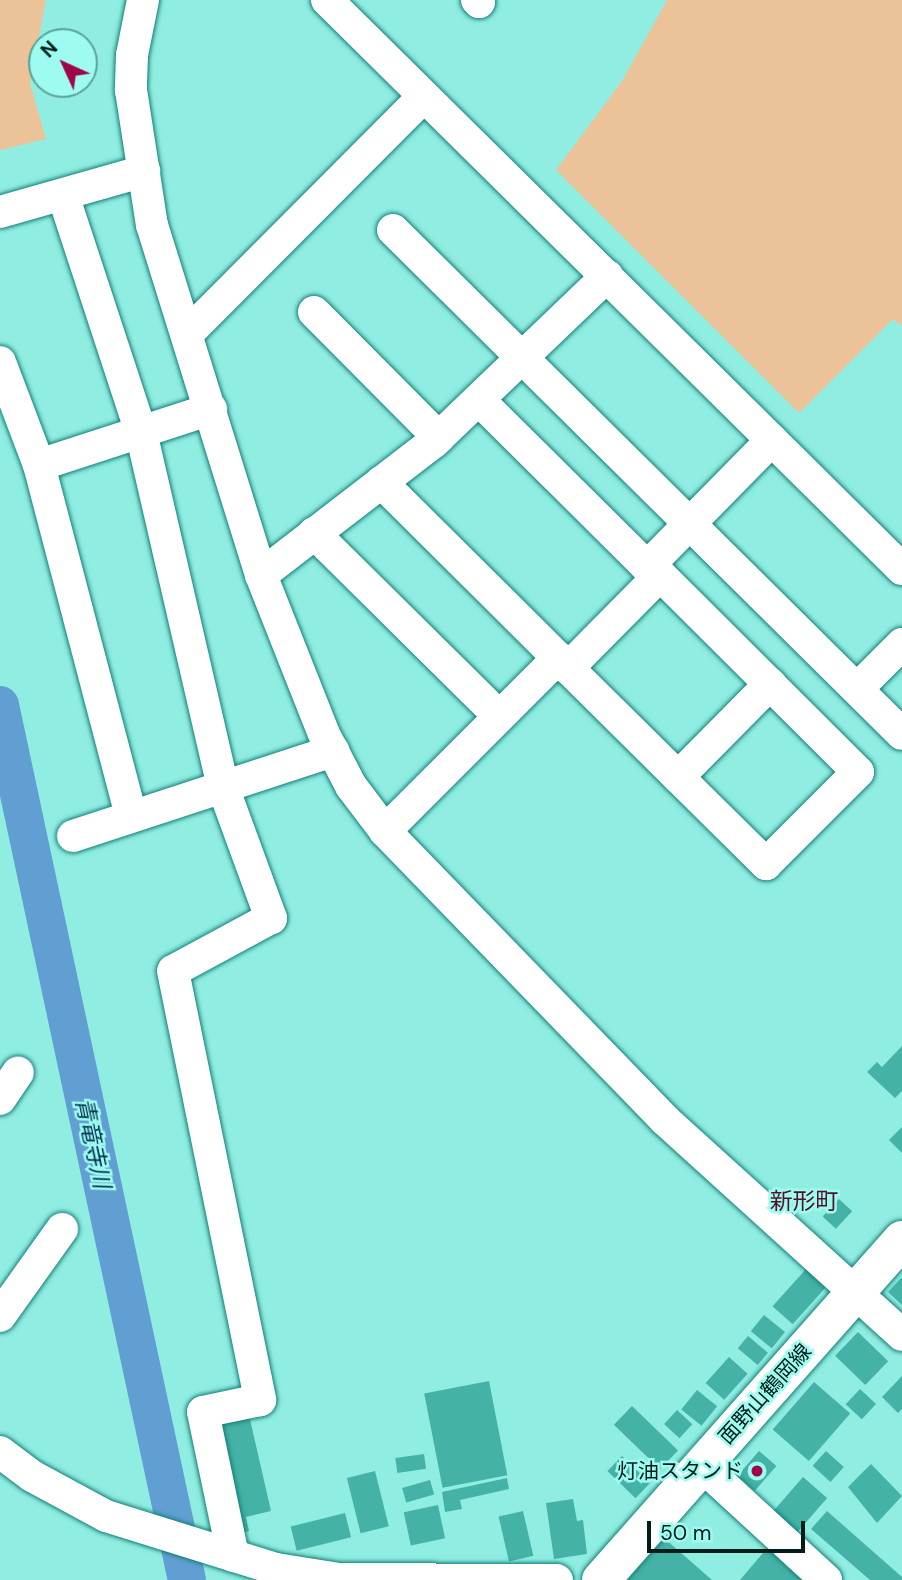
<!DOCTYPE html>
<html>
<head>
<meta charset="utf-8">
<style>
  body { margin:0 }
  #map { position:relative; width:902px; height:1580px; overflow:hidden; background:#90ede2; font-family:"DM Sans","Noto Sans JP",sans-serif }
  div>[style] { position:absolute }
  .green>* { inset:0; background:#ecc299 }
  .river>* { height:38px; margin:-19px; padding:0 19px; transform-origin:19px; border-radius:19px; background:#619fd3 }
  .building>* { inset:0; background:#45b2a7; transform-origin:0 0 }
  .roads { filter:drop-shadow(0 0 2px #117f76) drop-shadow(0 0 2px #117f76) }
  .minor>* { height:32px; margin:-16px; padding:0 16px; transform-origin:16px; border-radius:16px; background:#fff }
  .major>* { height:38px; margin:-19px; padding:0 19px; transform-origin:19px; border-radius:19px; background:#fff }
  .dots>* { width:19px; height:19px; translate:-50% -50%; box-sizing:border-box; border:4px solid #9dfbef; border-radius:50% }
  span { translate:-50% -50%; white-space:nowrap; text-align:center; line-height:1.15; -webkit-text-stroke:5px #9dfbef; paint-order:stroke }
  .street-label { font-size:21px; color:#001d1a }
  .poi-label { font-size:21px; color:#001d1a }
  .right { translate:-100% -50%; text-align:right }
  .water-label { font-size:23px; color:#002f51; font-style:italic }
  .neighbourhood-label { font-size:23px; color:#541027 }
  .north { position:absolute; left:28px; top:28px; width:70px; height:70px; box-sizing:border-box; background:#9dfbef; border:2px solid #5ea29a; border-radius:50%; rotate:315deg; font-size:19px; font-weight:700; line-height:28px; text-align:center; color:#001d1a }
  .north::after { content:''; display:block; margin:auto; width:24px; height:32px; background:#a00548; clip-path:polygon(50% 0,100% 100%,50% 72%,0 100%) }
  .scale { position:absolute; left:647px; top:1521px; width:158px; height:32px; box-sizing:border-box; border:4px solid #001d1a; border-top:0; padding-left:9px; font-size:21px; line-height:24px; white-space:nowrap; color:#001d1a; -webkit-text-stroke:5px #9dfbef; paint-order:stroke }
</style>
</head>
<body>
<div id="map">
  <div class="green">
    <i style="clip-path:polygon(0 0,46px 0,30px 83px,46px 139px,0 150px)"></i>
    <i style="clip-path:polygon(667px 0,902px 0,902px 326px,893px 319px,799px 413px,556px 170px,622px 81px)"></i>
  </div>
  <div class="river">
    <i style="left:0;top:705px;width:895px;rotate:77.94deg"></i>
  </div>
  <div class="building">
    <i style="clip-path:polygon(902px 1046px,902px 1091px,895px 1098px,867px 1072px,877px 1062px,882px 1067px)"></i>
    <i style="clip-path:polygon(902px 1127px,902px 1153px,889px 1140px)"></i>
    <i style="left:839px;top:1199px;width:18px;height:24px;rotate:43deg"></i>
    <i style="left:806px;top:1269px;width:27px;height:50px;rotate:42deg"></i>
    <i style="clip-path:polygon(902px 1277px,902px 1305px,888px 1292px)"></i>
    <i style="left:764px;top:1315px;width:27px;height:21px;rotate:39deg"></i>
    <i style="left:858px;top:1332px;width:42px;height:33px;rotate:44deg"></i>
    <i style="left:748px;top:1336px;width:26px;height:16px;rotate:40deg"></i>
    <i style="left:729px;top:1357px;width:25px;height:35px;rotate:42deg"></i>
    <i style="clip-path:polygon(902px 1376px,902px 1409px,898px 1413px,882px 1397px)"></i>
    <i style="left:489px;top:1381px;width:96px;height:66px;rotate:79deg"></i>
    <i style="left:814px;top:1382px;width:48px;height:63px;rotate:41deg"></i>
    <i style="left:860px;top:1389px;width:22px;height:21px;rotate:43deg"></i>
    <i style="left:697px;top:1390px;width:26px;height:25px;rotate:39deg"></i>
    <i style="left:632px;top:1406px;width:64px;height:26px;rotate:44deg"></i>
    <i style="left:677px;top:1410px;width:21px;height:19px;rotate:43deg"></i>
    <i style="clip-path:polygon(249px 1415px,271px 1511px,246px 1517px,249px 1531px,238px 1534px,212px 1423px)"></i>
    <i style="left:759px;top:1451px;width:23px;height:33px;rotate:41deg"></i>
    <i style="left:826px;top:1451px;width:24px;height:20px;rotate:42deg"></i>
    <i style="left:424px;top:1454px;width:15px;height:29px;rotate:82deg"></i>
    <i style="left:622px;top:1456px;width:39px;height:21px;rotate:44deg"></i>
    <i style="clip-path:polygon(871px 1464px,902px 1496px,877px 1523px,848px 1487px)"></i>
    <i style="left:375px;top:1471px;width:57px;height:29px;rotate:76deg"></i>
    <i style="left:803px;top:1477px;width:32px;height:49px;rotate:41deg"></i>
    <i style="clip-path:polygon(507px 1478px,509px 1489px,460px 1500px,462px 1509px,445px 1512px,442px 1492px)"></i>
    <i style="left:430px;top:1480px;width:15px;height:29px;rotate:74deg"></i>
    <i style="clip-path:polygon(573px 1499px,577px 1521px,583px 1520px,587px 1554px,554px 1559px,546px 1503px)"></i>
    <i style="left:438px;top:1505px;width:34px;height:35px;rotate:78deg"></i>
    <i style="left:523px;top:1511px;width:46px;height:25px;rotate:77deg"></i>
    <i style="clip-path:polygon(827px 1511px,902px 1577px,902px 1580px,870px 1580px,811px 1529px)"></i>
    <i style="left:345px;top:1513px;width:25px;height:56px;rotate:76deg"></i>
    <i style="clip-path:polygon(664px 1538px,712px 1580px,627px 1580px)"></i>
    <i style="clip-path:polygon(769px 1546px,789px 1569px,793px 1563px,813px 1580px,740px 1580px)"></i>
  </div>
  <div class="roads">
    <div class="minor">
      <i style="left:143px;top:0;width:56px;rotate:101.3deg"></i>
      <i style="left:132px;top:55px;width:35px;rotate:92deg"></i>
      <i style="left:131px;top:90px;width:137px;rotate:81.2deg"></i>
      <i style="left:152px;top:225px;width:367px;rotate:72.7deg"></i>
      <i style="left:261px;top:575px;width:171px;rotate:68.4deg"></i>
      <i style="left:324px;top:734px;width:59px;rotate:62.6deg"></i>
      <i style="left:351px;top:786px;width:56px;rotate:52.9deg"></i>
      <i style="left:385px;top:831px;width:402px;rotate:45.9deg"></i>
      <i style="left:665px;top:1120px;width:320px;rotate:42.2deg"></i>
      <i style="left:327px;top:0;width:809px;rotate:44.7deg"></i>
      <i style="left:477px;top:0;width:3px;rotate:45deg"></i>
      <i style="left:63px;top:195px;width:250px;rotate:71.8deg"></i>
      <i style="left:141px;top:432px;width:364px;rotate:77deg"></i>
      <i style="left:223px;top:787px;width:140px;rotate:69.9deg"></i>
      <i style="left:271px;top:918px;width:111px;rotate:151.6deg"></i>
      <i style="left:173px;top:971px;width:438px;rotate:78.5deg"></i>
      <i style="left:260px;top:1400px;width:58px;rotate:168.1deg"></i>
      <i style="left:203px;top:1412px;width:147px;rotate:78.2deg"></i>
      <i style="left:0;top:212px;width:150px;rotate:-15.9deg"></i>
      <i style="left:393px;top:230px;width:716px;rotate:44.72deg"></i>
      <i style="left:314px;top:312px;width:177px;rotate:45.2deg"></i>
      <i style="left:188px;top:333px;width:334px;rotate:-45.1deg"></i>
      <i style="left:0;top:362px;width:110px;rotate:69.3deg"></i>
      <i style="left:39px;top:465px;width:363px;rotate:75.3deg"></i>
      <i style="left:480px;top:401px;width:250px;rotate:44.8deg"></i>
      <i style="left:39px;top:465px;width:181px;rotate:-18deg"></i>
      <i style="left:381px;top:482px;width:264px;rotate:44.8deg"></i>
      <i style="left:568px;top:668px;width:155px;rotate:44.7deg"></i>
      <i style="left:678px;top:777px;width:124px;rotate:44.7deg"></i>
      <i style="left:766px;top:864px;width:130px;rotate:-45deg"></i>
      <i style="left:858px;top:772px;width:279px;rotate:-135.1deg"></i>
      <i style="left:660px;top:575px;width:131px;rotate:134.7deg"></i>
      <i style="left:314px;top:533px;width:260px;rotate:44.7deg"></i>
      <i style="left:647px;top:567px;width:178px;rotate:-45.5deg"></i>
      <i style="left:261px;top:575px;width:218px;rotate:-37.6deg"></i>
      <i style="left:434px;top:442px;width:240px;rotate:-43.8deg"></i>
      <i style="left:857px;top:689px;width:64px;rotate:-45deg"></i>
      <i style="left:678px;top:777px;width:131px;rotate:-45.3deg"></i>
      <i style="left:385px;top:831px;width:245px;rotate:-45deg"></i>
      <i style="left:73px;top:836px;width:274px;rotate:-18.1deg"></i>
      <i style="left:0;top:1099px;width:32px;rotate:-56deg"></i>
      <i style="left:0;top:1316px;width:107px;rotate:-54.5deg"></i>
      <i style="left:0;top:1452px;width:40px;rotate:37deg"></i>
      <i style="left:32px;top:1476px;width:84px;rotate:28.4deg"></i>
      <i style="left:106px;top:1516px;width:178px;rotate:17.3deg"></i>
      <i style="left:276px;top:1569px;width:64px;rotate:9deg"></i>
      <i style="left:339px;top:1579px;width:218px;rotate:0.3deg"></i>
      <i style="left:701px;top:1465px;width:170px;rotate:42.6deg"></i>
    </div>
    <div class="major">
      <i style="left:601px;top:1580px;width:454px;rotate:-48.5deg"></i>
    </div>
  </div>
  <div class="dots">
    <i style="left:757px;top:1471px;background:#a00548"></i>
  </div>
  <div class="street-label">
    <span style="left:765px;top:1394px;rotate:-48deg">面野山鶴岡線</span>
  </div>
  <div class="poi-label">
    <span class="right" style="left:743px;top:1471px">灯油スタンド</span>
  </div>
  <div class="water-label">
    <span style="left:93px;top:1143px;rotate:78deg">青竜寺川</span>
  </div>
  <div class="neighbourhood-label">
    <span style="left:804px;top:1201px">新形町</span>
  </div>
  <div class="north">N</div>
  <div class="scale">50 m</div>
</div>
</body>
</html>
